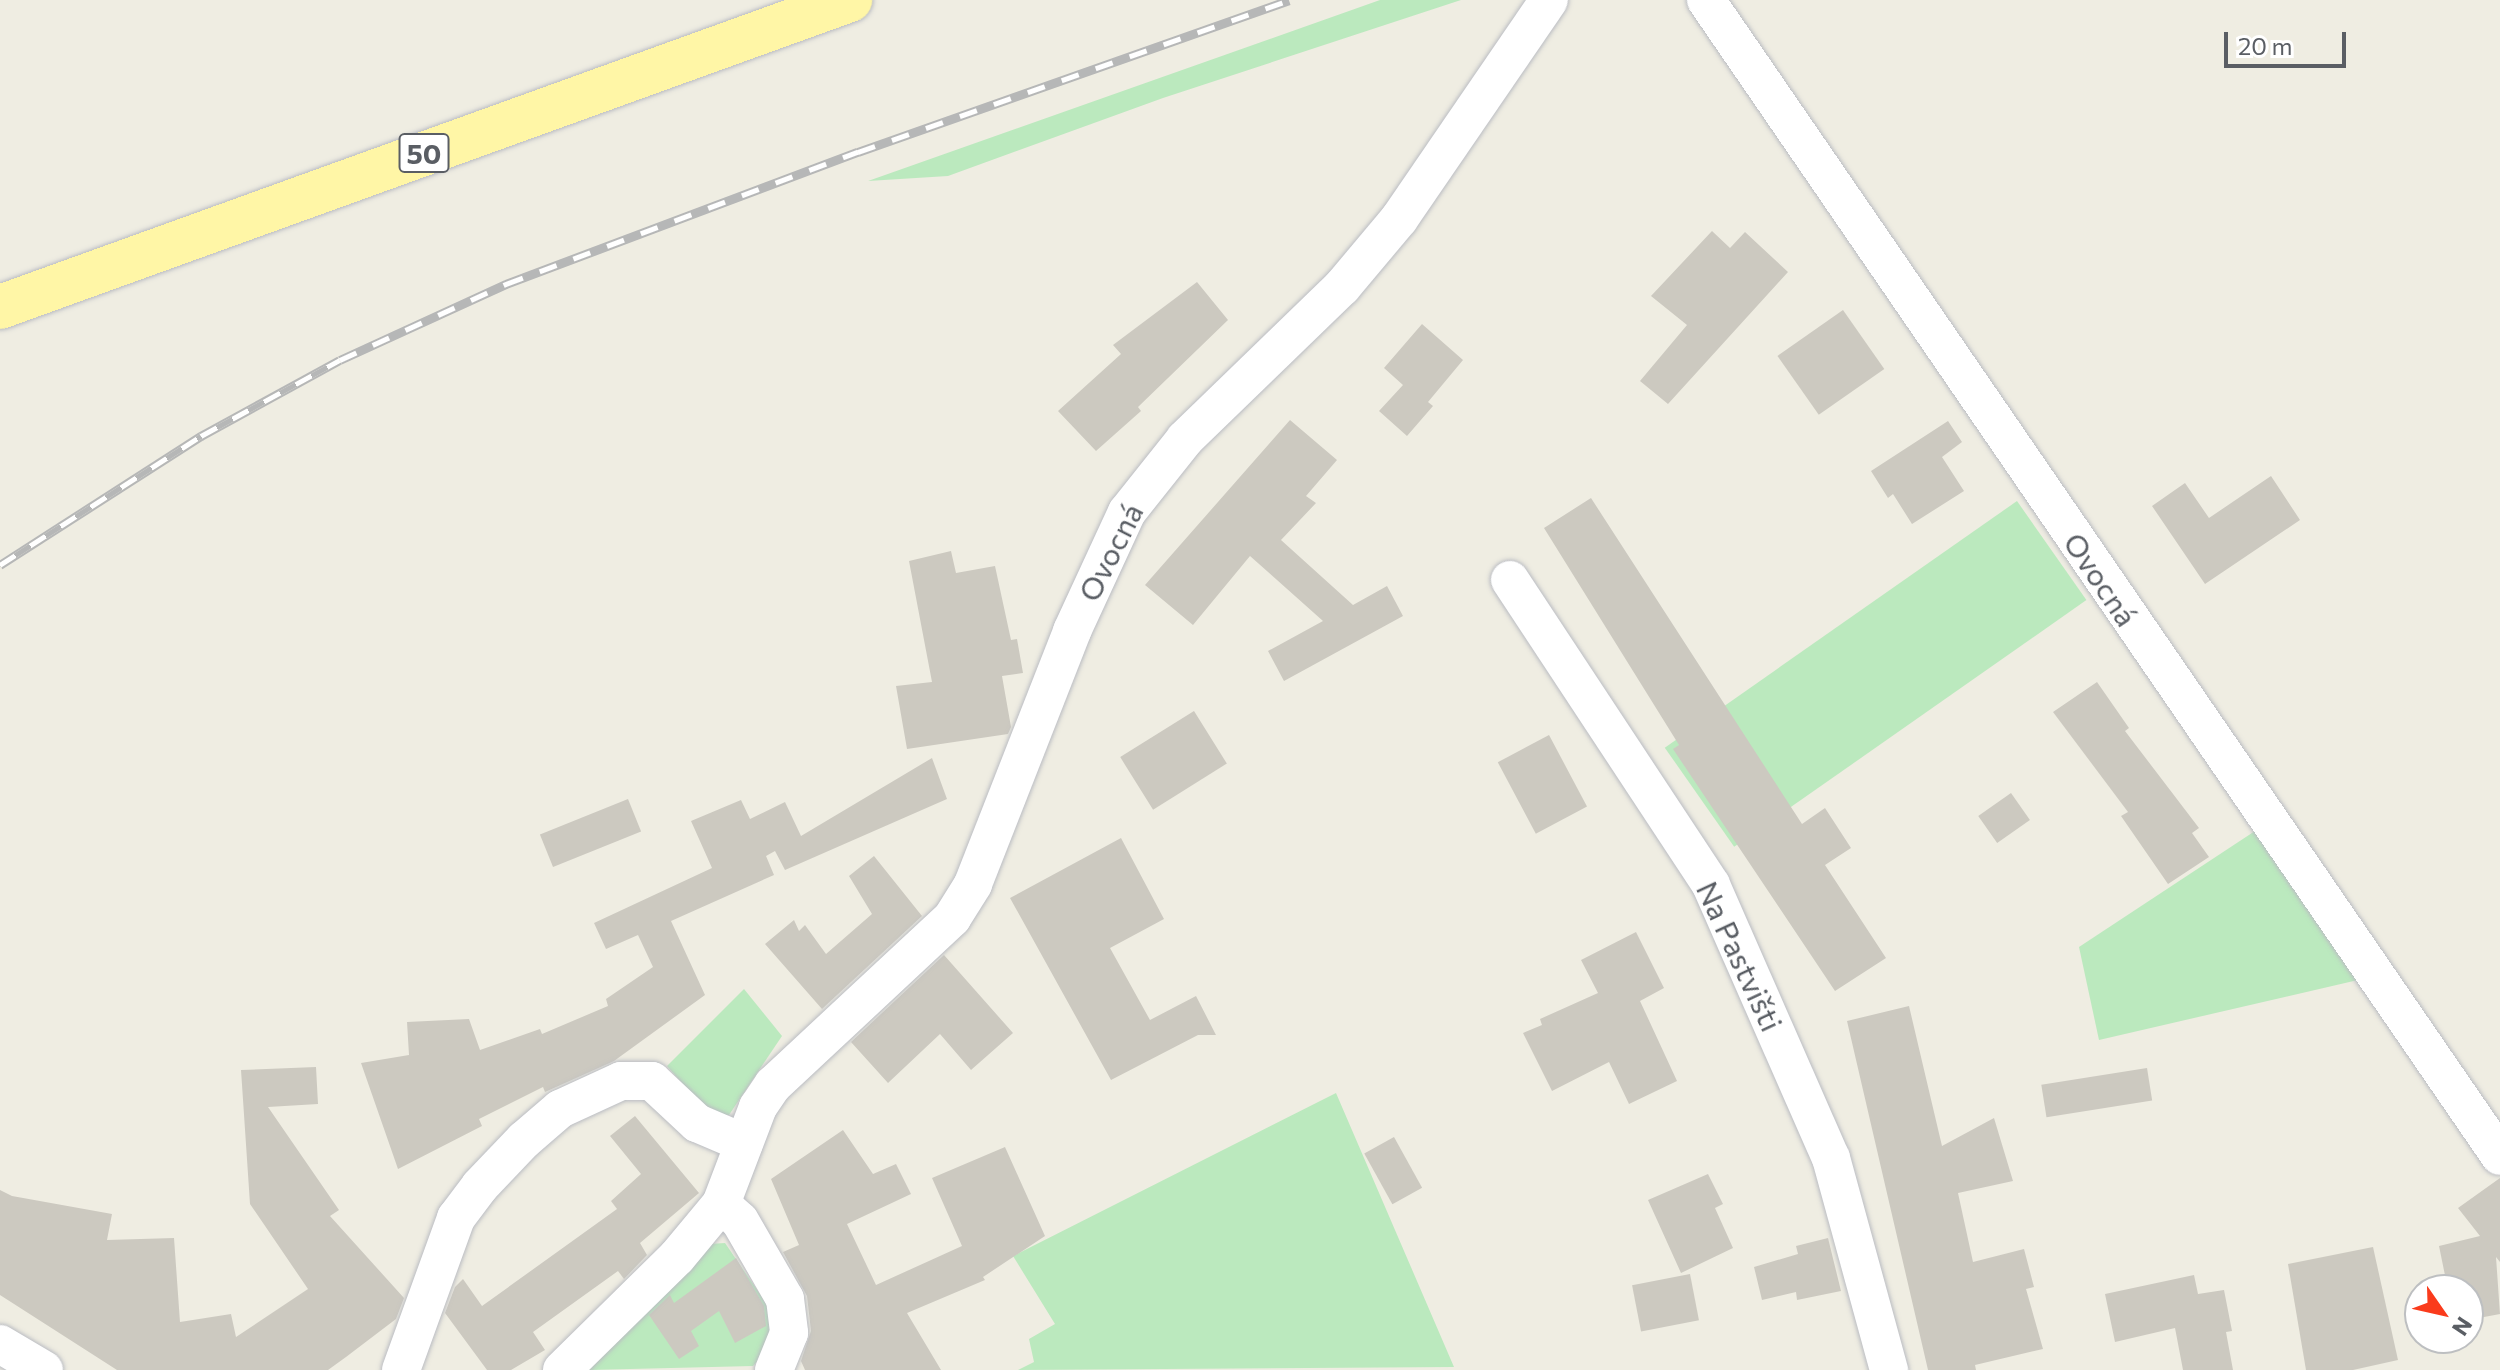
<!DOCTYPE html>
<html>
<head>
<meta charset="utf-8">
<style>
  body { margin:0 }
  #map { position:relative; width:2500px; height:1370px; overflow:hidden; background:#efede2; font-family:Commissioner,sans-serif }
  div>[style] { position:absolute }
  .green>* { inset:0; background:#bbe9be; transform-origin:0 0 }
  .building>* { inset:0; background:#ccc9c0; transform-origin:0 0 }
  .roads { filter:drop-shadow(0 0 2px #babcc2) drop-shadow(0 0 2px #babcc2) }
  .street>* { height:38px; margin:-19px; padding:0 19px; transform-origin:19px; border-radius:19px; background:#fff }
  .primary>* { height:44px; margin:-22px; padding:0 22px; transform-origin:22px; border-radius:22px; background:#fff6a6 }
  .rail>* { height:9px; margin-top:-4.5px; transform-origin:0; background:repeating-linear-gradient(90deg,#fff 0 18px,#b6b7b7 0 36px); box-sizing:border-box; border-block:2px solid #b6b7b7 }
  span { translate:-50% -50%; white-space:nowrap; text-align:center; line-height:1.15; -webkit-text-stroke:6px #fff; paint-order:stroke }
  .shield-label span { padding:2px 6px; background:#fff; border:2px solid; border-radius:6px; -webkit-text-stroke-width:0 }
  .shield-label { font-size:28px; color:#5a5e64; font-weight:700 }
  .street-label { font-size:30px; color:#5a5e64 }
  .north { position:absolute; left:2404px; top:1274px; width:80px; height:80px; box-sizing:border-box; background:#fff; border:2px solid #bdbfc1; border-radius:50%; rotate:124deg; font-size:22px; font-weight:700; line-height:32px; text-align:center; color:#5a5e64 }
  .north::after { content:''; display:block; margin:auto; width:28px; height:36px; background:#fa3b1c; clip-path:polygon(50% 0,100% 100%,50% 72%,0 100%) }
  .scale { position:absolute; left:2224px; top:32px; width:122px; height:36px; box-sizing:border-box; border:4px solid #5a5e64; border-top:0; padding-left:10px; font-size:24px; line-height:28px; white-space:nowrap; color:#5a5e64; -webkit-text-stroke:6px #fff; paint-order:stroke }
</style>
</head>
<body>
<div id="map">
  <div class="green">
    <i style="clip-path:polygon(1380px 0,1461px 0,1163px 98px,948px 176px,868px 181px)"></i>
    <i style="left:2017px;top:501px;width:121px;height:430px;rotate:55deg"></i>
    <i style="clip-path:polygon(2255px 831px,2358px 980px,2099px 1040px,2079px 947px)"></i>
    <i style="clip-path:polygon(744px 989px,782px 1036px,729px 1115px,717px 1115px,695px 1098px,667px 1066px)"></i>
    <i style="clip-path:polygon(1336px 1093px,1454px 1367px,1018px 1370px,1034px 1362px,1029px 1339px,1055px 1324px,1013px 1256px)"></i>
    <i style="clip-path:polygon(725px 1243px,777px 1319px,770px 1348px,753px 1366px,589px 1370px,710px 1244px)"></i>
  </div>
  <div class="building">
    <i style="clip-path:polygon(1712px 231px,1730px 248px,1745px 232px,1788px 272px,1668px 404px,1640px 381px,1687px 325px,1651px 296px)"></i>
    <i style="clip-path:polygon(1197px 282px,1228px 320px,1138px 407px,1141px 411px,1096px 451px,1058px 411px,1121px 354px,1113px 345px)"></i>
    <i style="left:1843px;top:310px;width:72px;height:80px;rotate:55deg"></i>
    <i style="clip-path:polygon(1422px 324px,1463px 360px,1428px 402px,1433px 406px,1407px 436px,1379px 411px,1403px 385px,1384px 368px)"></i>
    <i style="clip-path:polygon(1290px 420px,1337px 460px,1306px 496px,1316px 503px,1281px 540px,1353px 605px,1387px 586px,1403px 616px,1284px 681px,1268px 651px,1323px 621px,1250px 556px,1193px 625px,1145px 585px)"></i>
    <i style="clip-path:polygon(1948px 421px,1962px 442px,1942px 457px,1964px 491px,1912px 524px,1893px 494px,1888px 498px,1871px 471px)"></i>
    <i style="clip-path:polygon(2271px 476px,2300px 520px,2205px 584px,2152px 506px,2185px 483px,2209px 518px)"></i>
    <i style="clip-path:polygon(1591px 498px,1802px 824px,1825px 808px,1851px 848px,1825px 865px,1886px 958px,1835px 991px,1673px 749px,1679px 745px,1544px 528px)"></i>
    <i style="clip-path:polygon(951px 551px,956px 573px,995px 566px,1011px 640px,1017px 639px,1023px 673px,1002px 676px,1011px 727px,1008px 734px,907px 749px,896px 686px,932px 682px,909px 561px)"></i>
    <i style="clip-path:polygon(2097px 682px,2129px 728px,2125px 731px,2199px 828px,2192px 833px,2209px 857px,2168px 884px,2121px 816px,2128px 812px,2053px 712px)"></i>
    <i style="left:1194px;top:711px;width:62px;height:87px;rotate:58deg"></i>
    <i style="left:1549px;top:735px;width:81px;height:58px;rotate:62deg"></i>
    <i style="clip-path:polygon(932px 758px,947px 799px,785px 870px,775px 851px,766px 856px,774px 875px,671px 921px,705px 995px,614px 1061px,545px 1092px,543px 1087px,479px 1119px,482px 1126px,398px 1169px,361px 1063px,409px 1055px,407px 1022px,469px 1019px,480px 1050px,540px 1029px,542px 1034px,608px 1006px,606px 999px,653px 967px,638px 935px,606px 949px,594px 923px,712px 868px,691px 821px,741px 800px,750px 819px,785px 802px,801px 836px)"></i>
    <i style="left:2011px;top:793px;width:33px;height:40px;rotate:55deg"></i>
    <i style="left:628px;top:799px;width:35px;height:95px;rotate:68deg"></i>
    <i style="clip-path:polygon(1121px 838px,1164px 919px,1110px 948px,1150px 1020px,1196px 996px,1216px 1035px,1198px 1035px,1111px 1080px,1010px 898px)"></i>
    <i style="clip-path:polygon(874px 856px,922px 916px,822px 1009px,765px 944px,794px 920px,799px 931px,805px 925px,826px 954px,872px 914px,849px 876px)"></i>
    <i style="clip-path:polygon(1636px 932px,1664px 988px,1640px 1001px,1677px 1081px,1629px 1104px,1609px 1062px,1552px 1091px,1523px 1033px,1542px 1025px,1540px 1019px,1598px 993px,1581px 960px)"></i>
    <i style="clip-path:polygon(944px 955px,1013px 1033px,971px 1070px,940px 1034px,888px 1083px,851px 1042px)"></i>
    <i style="clip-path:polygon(1909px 1006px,1942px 1146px,1994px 1118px,2013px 1181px,1958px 1193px,1973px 1262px,2024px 1249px,2034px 1287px,2026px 1289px,2043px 1349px,1975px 1365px,1976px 1370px,1928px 1370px,1847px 1021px)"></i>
    <i style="clip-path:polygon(316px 1067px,318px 1104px,268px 1107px,339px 1210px,330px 1216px,404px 1298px,396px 1319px,346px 1357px,328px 1370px,117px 1370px,0 1295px,0 1190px,12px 1196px,112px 1214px,107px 1240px,174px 1238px,180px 1322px,231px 1314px,236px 1337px,308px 1289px,250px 1204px,241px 1070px)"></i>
    <i style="left:2147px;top:1068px;width:33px;height:107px;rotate:81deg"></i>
    <i style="clip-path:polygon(635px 1116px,699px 1193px,640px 1243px,647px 1255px,624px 1279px,618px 1271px,533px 1332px,545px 1350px,511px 1370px,487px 1370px,445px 1313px,455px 1287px,463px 1279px,482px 1306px,617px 1209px,611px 1201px,641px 1174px,610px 1136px)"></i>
    <i style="clip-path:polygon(843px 1130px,873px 1174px,896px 1164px,911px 1194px,847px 1224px,876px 1285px,962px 1246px,932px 1178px,1005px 1147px,1045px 1236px,983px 1277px,985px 1280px,907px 1313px,941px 1370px,805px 1370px,801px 1361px,811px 1331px,807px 1296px,783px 1252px,799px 1245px,771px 1179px)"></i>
    <i style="left:1394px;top:1137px;width:58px;height:34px;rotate:61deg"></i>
    <i style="clip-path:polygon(1708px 1174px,1723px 1204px,1715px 1208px,1733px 1248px,1681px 1273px,1648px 1200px)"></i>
    <i style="clip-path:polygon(2500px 1178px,2500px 1262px,2496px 1257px,2500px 1314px,2468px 1320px,2468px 1290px,2448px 1290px,2439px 1246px,2480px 1236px,2458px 1208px)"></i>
    <i style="clip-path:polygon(1828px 1238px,1841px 1291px,1797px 1300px,1796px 1292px,1762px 1300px,1754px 1267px,1798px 1254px,1796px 1246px)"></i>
    <i style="clip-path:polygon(2373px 1247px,2398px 1360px,2353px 1370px,2306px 1370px,2288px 1264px)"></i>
    <i style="clip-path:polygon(736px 1258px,764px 1306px,766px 1326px,735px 1343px,719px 1311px,691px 1331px,699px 1346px,679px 1359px,649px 1315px,670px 1295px,674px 1303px)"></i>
    <i style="left:1690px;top:1274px;width:47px;height:59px;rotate:79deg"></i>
    <i style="clip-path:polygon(2194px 1275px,2198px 1294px,2224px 1290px,2232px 1331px,2226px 1332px,2233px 1370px,2183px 1370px,2175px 1328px,2115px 1342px,2105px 1294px)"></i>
  </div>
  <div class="roads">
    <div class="street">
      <i style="left:1706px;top:0;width:1402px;rotate:55.52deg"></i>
      <i style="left:1510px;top:580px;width:365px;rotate:56.6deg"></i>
      <i style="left:1711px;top:885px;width:298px;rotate:66.3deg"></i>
      <i style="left:1831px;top:1158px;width:220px;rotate:74.7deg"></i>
      <i style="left:721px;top:1204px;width:25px;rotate:42deg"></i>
      <i style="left:740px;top:1221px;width:90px;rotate:60deg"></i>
      <i style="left:785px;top:1299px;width:34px;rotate:83deg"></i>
      <i style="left:789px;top:1333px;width:40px;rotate:112deg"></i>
      <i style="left:0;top:1344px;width:51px;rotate:30.6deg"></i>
      <i style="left:401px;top:1370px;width:162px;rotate:-70.1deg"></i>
      <i style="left:456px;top:1218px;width:40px;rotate:-53deg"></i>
      <i style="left:480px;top:1186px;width:64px;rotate:-46.3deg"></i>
      <i style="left:524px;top:1140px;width:48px;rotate:-40.7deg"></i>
      <i style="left:560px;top:1109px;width:67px;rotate:-24.7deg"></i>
      <i style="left:621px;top:1081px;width:31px"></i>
      <i style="left:652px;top:1081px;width:62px;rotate:43deg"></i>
      <i style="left:697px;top:1123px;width:51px;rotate:23.1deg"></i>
      <i style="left:562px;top:1370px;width:161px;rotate:-44.5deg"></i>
      <i style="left:677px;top:1257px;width:69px;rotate:-50.3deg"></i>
      <i style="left:721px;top:1204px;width:104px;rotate:-69.1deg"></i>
      <i style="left:758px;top:1107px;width:27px;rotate:-56deg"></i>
      <i style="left:773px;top:1085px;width:245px;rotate:-43deg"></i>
      <i style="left:952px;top:918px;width:40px;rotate:-58deg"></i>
      <i style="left:973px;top:884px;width:272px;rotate:-68.6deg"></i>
      <i style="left:1072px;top:631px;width:131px;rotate:-65.2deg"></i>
      <i style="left:1127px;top:512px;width:93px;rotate:-51.5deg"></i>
      <i style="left:1185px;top:439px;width:219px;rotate:-44.1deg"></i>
      <i style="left:1342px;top:287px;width:89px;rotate:-50deg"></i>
      <i style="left:1399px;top:219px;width:265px;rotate:-55.6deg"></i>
    </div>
    <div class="primary">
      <i style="left:0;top:307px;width:904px;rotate:-19.86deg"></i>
    </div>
  </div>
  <div class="rail">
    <i style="left:0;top:565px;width:239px;rotate:-32.7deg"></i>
    <i style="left:201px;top:436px;width:158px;rotate:-28.7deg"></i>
    <i style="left:340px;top:360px;width:183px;rotate:-24.6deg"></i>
    <i style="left:506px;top:284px;width:376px;rotate:-20.6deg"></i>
    <i style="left:858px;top:152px;width:457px;rotate:-19.4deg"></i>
  </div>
  <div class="shield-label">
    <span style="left:424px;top:153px">50</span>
  </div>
  <div class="street-label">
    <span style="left:1110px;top:552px;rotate:-63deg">Ovocná</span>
    <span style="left:2101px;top:579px;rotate:56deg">Ovocná</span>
    <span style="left:1740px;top:956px;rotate:65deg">Na Pastvišti</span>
  </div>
  <div class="north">N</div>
  <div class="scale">20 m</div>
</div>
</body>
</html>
